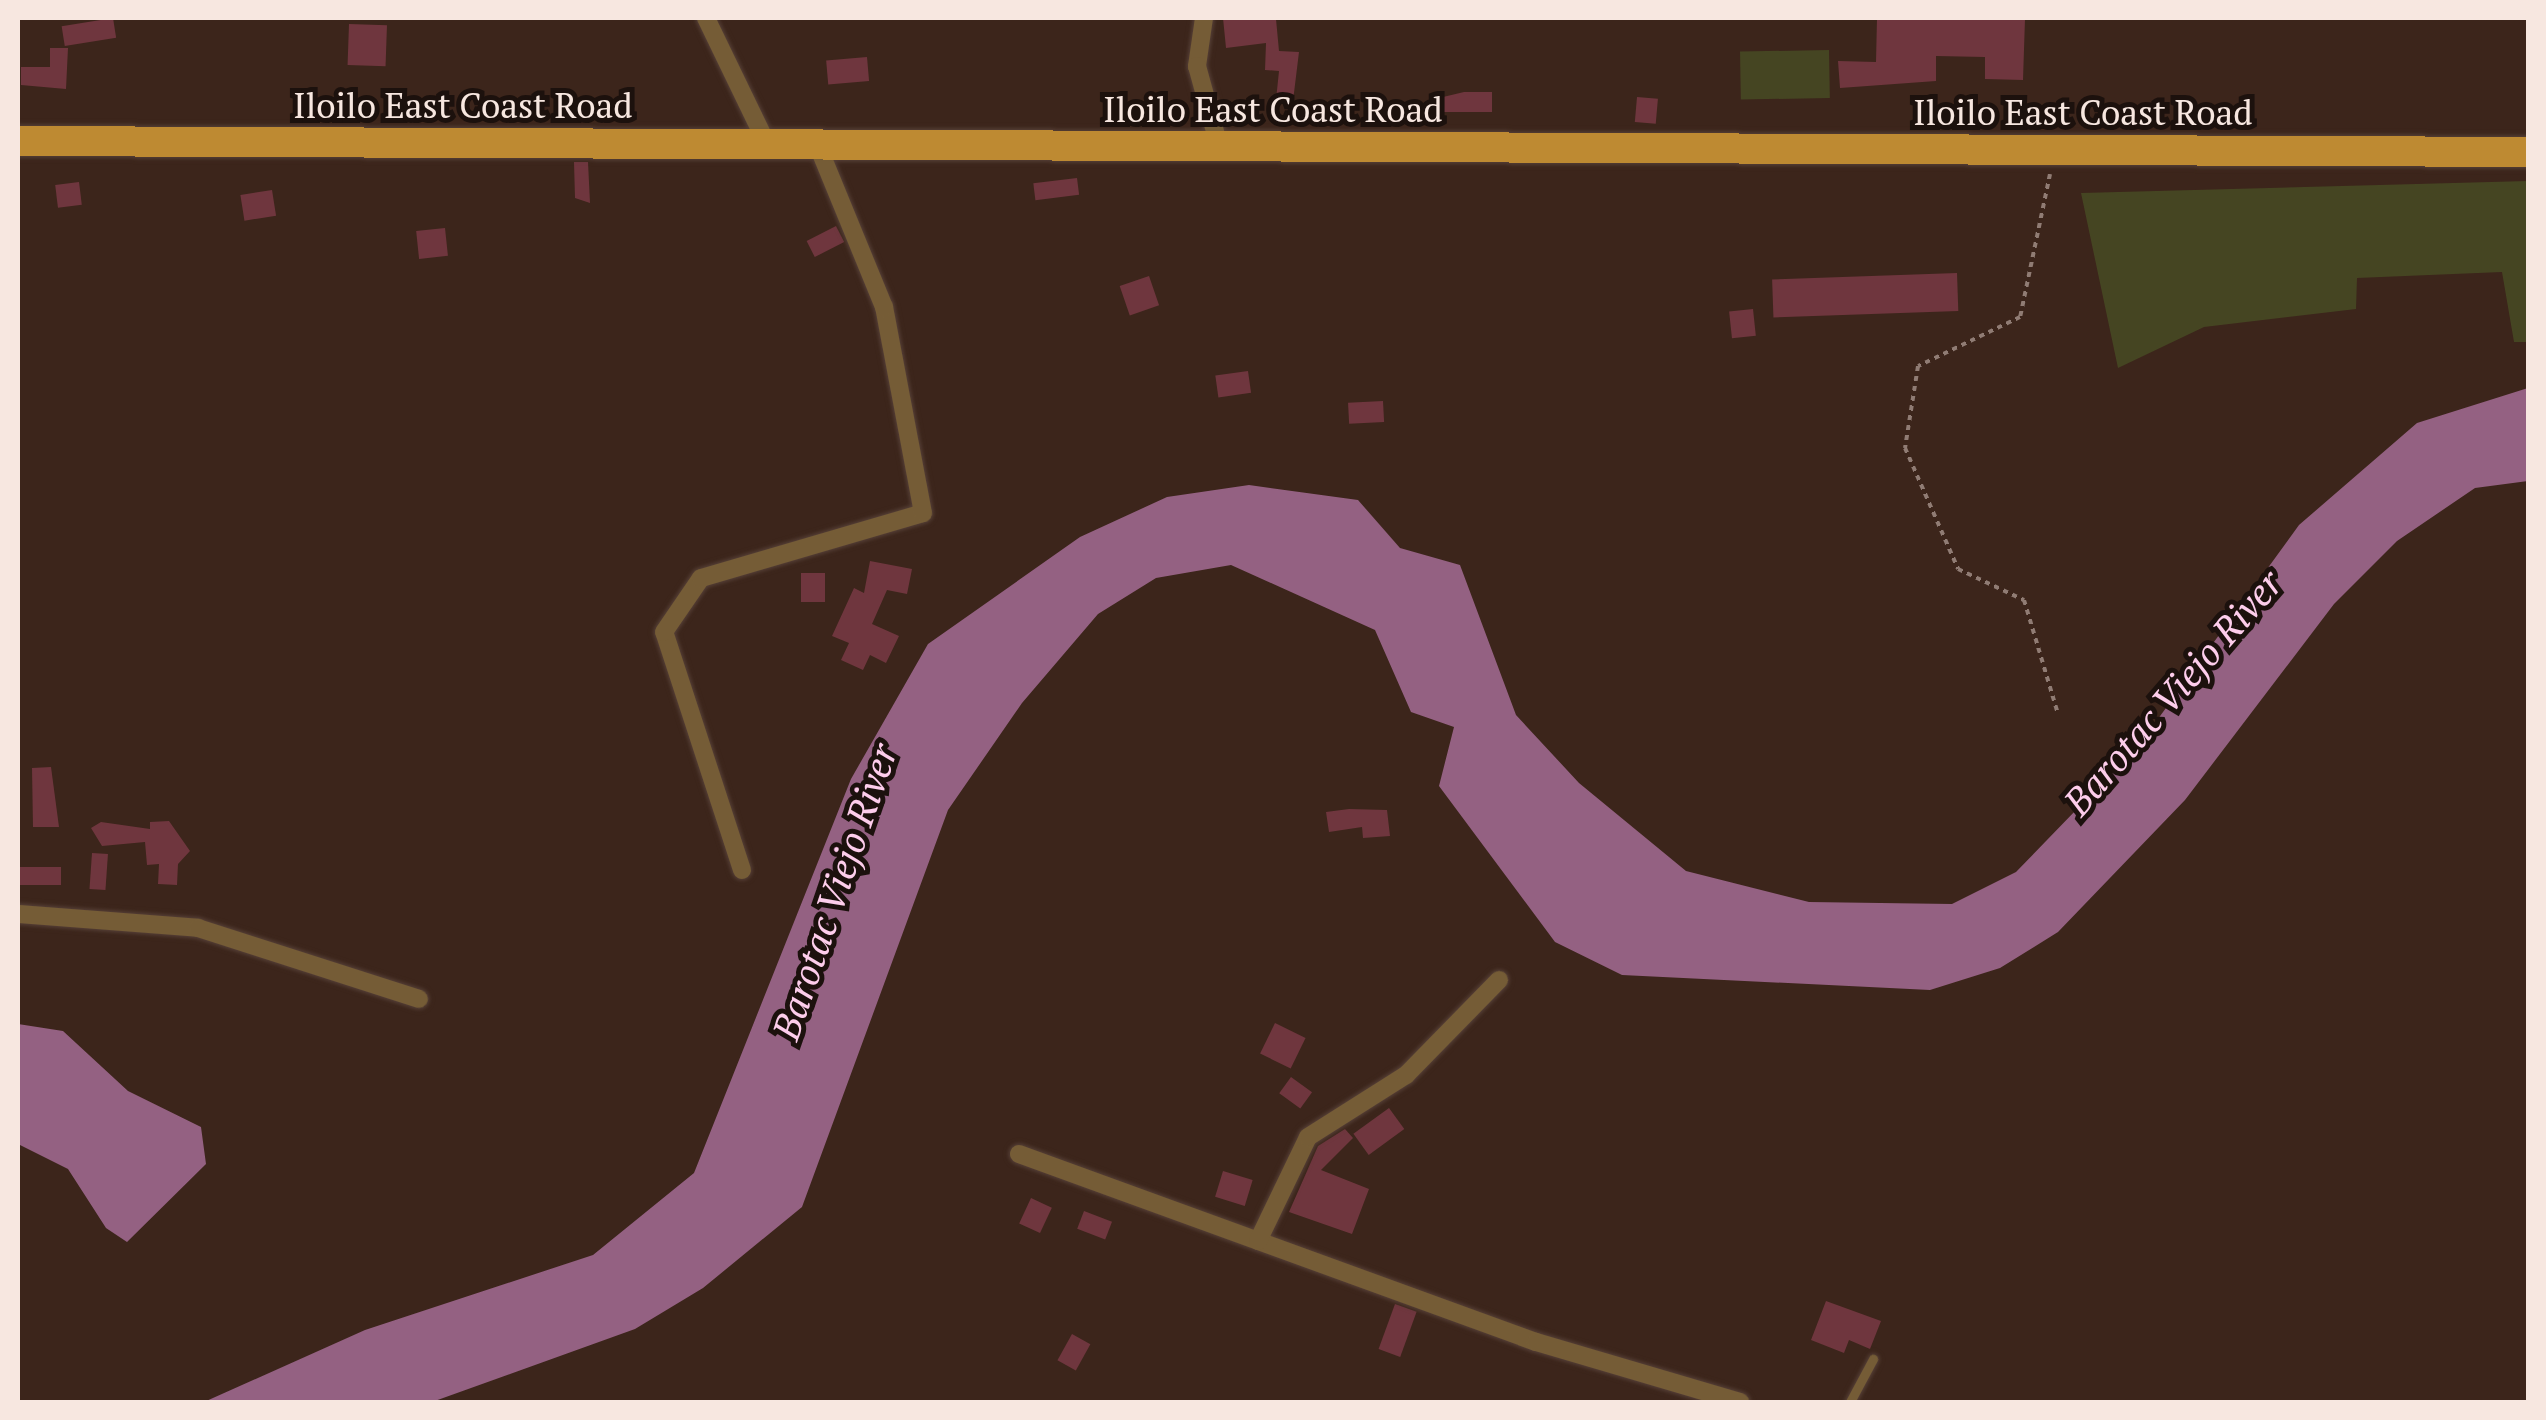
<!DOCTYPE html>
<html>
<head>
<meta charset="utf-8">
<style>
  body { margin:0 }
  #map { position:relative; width:2546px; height:1420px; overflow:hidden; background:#3c251b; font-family:"PT Serif",serif }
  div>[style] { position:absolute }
  .green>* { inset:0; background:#454522; transform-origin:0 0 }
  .water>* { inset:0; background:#946182 }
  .building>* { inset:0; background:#6f363e; transform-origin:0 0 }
  .path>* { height:4px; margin-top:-2px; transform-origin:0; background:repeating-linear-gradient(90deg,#907c74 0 5px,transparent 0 10px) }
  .roads { filter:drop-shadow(0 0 2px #564037) drop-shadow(0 0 2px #564037) }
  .lane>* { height:9px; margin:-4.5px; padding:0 4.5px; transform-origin:4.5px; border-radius:4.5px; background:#755c36 }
  .street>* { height:18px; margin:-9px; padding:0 9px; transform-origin:9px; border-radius:9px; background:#755c36 }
  .primary>* { height:30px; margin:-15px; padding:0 15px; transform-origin:15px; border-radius:15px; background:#be8a32 }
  span { translate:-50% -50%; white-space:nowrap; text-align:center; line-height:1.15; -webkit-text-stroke:10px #1c110d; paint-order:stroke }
  .street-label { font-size:35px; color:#f7e7e0 }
  .water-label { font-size:38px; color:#fdcdeb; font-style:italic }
  .frame { position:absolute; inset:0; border:20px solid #f7e7e0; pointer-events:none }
</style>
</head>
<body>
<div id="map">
  <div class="green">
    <i style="left:1829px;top:50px;width:48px;height:89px;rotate:89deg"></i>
    <i style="clip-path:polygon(2528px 181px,2528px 342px,2514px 342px,2502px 272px,2357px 278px,2356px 309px,2204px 327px,2118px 368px,2081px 193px)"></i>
  </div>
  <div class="water">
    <i style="clip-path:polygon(2528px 388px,2528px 481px,2475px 488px,2397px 541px,2334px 604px,2185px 800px,2058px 932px,2000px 968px,1930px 990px,1622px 975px,1555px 942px,1439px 786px,1454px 727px,1411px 712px,1375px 630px,1231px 565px,1156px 578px,1098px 614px,1022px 703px,948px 810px,802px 1207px,703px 1288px,635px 1329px,432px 1402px,204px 1402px,365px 1330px,593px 1255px,694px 1173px,851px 779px,928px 644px,1080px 537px,1167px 497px,1249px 485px,1358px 500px,1400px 548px,1460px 565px,1516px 715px,1579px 783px,1686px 871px,1809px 902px,1952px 904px,2016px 872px,2139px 745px,2299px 525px,2417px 423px)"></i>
    <i style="clip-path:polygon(18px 1024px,63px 1031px,128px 1091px,201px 1127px,206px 1164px,127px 1242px,106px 1228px,68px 1169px,18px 1144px)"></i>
  </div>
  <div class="building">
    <i style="left:113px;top:18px;width:20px;height:52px;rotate:81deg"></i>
    <i style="clip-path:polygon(1223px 18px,1276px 19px,1279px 51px,1299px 52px,1293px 101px,1276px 100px,1279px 71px,1265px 70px,1266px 43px,1226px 48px)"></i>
    <i style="clip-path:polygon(1877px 18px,2025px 19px,2023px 80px,1985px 79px,1985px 57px,1936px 56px,1936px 81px,1840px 88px,1838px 61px,1876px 62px)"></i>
    <i style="left:349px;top:24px;width:38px;height:41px;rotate:2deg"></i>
    <i style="clip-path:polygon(50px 48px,68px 48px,66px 89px,21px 85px,21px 67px,50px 67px)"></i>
    <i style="left:867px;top:57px;width:24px;height:41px;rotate:85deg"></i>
    <i style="clip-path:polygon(1464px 92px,1492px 92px,1492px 112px,1444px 112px,1443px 97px)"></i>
    <i style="left:1637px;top:97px;width:21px;height:25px;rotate:5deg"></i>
    <i style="clip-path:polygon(574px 162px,588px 162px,590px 203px,575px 198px)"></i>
    <i style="left:1077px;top:178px;width:17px;height:44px;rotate:83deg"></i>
    <i style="left:79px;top:182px;width:23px;height:24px;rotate:83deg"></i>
    <i style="left:272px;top:190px;width:26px;height:32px;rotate:81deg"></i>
    <i style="left:836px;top:226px;width:18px;height:33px;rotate:63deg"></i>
    <i style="left:445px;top:228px;width:28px;height:29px;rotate:84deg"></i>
    <i style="left:1957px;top:273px;width:38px;height:185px;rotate:88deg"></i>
    <i style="left:1149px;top:276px;width:31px;height:31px;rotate:71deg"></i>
    <i style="left:1753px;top:309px;width:27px;height:24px;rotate:84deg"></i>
    <i style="left:1248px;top:371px;width:22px;height:33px;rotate:82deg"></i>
    <i style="left:1383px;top:401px;width:21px;height:35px;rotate:87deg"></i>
    <i style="clip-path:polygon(870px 561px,912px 569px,907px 594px,887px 590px,872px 624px,899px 636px,886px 663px,870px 655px,863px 670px,841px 660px,849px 643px,832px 636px,854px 588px,864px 593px)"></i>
    <i style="left:801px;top:573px;width:24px;height:29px"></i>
    <i style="clip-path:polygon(51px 767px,59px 827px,33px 827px,32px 768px)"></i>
    <i style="clip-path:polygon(1349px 809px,1387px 810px,1390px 836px,1363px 838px,1362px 827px,1329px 832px,1326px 812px)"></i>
    <i style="clip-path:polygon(169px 821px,190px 851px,178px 864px,177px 885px,158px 884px,159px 864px,147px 865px,145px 842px,102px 846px,91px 828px,101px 822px,150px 829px,150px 822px)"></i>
    <i style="left:92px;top:853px;width:16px;height:36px;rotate:4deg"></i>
    <i style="left:18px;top:867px;width:43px;height:18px"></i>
    <i style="left:1275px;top:1023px;width:34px;height:34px;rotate:26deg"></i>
    <i style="left:1291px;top:1077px;width:26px;height:20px;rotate:36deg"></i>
    <i style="left:1389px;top:1108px;width:26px;height:44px;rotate:54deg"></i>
    <i style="clip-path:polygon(1345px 1129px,1353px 1138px,1321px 1170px,1369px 1189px,1352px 1234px,1289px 1212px,1318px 1146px)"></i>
    <i style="left:1223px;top:1171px;width:31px;height:27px;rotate:17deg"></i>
    <i style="left:1031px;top:1198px;width:23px;height:28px;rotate:25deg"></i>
    <i style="left:1084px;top:1211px;width:30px;height:19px;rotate:21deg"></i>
    <i style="clip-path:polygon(1826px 1301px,1881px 1321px,1870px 1349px,1849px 1340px,1844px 1353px,1811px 1340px)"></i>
    <i style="left:1395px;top:1304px;width:23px;height:48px;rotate:20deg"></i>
    <i style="left:1072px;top:1334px;width:21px;height:30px;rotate:29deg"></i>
  </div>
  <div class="path">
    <i style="left:2050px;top:174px;width:146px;rotate:101.8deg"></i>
    <i style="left:2020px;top:317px;width:113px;rotate:154.3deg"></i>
    <i style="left:1918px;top:366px;width:83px;rotate:99deg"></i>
    <i style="left:1905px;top:448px;width:132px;rotate:66.3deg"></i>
    <i style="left:1958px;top:569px;width:73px;rotate:25.2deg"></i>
    <i style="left:2024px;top:600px;width:116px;rotate:73.4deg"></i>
  </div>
  <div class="roads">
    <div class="lane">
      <i style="left:1850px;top:1402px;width:49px;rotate:-61.9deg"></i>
    </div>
    <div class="street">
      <i style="left:706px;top:18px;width:140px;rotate:64.2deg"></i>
      <i style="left:1204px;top:18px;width:49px;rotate:98.3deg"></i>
      <i style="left:1197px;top:66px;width:83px;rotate:74.6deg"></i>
      <i style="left:742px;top:870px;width:250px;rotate:-108.1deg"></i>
      <i style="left:664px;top:632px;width:65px;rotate:-55.6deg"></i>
      <i style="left:701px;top:578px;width:231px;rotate:-16.3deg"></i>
      <i style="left:923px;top:513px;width:210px;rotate:-100.7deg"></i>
      <i style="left:884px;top:307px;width:176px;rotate:-112.3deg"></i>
      <i style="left:18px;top:914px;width:181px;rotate:4.4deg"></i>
      <i style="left:198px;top:928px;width:232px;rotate:17.8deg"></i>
      <i style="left:1019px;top:1154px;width:550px;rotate:19.98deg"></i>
      <i style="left:1536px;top:1342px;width:213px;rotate:16.4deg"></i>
      <i style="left:1258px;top:1241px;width:115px;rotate:-64.3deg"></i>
      <i style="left:1308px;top:1137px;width:116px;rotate:-32.3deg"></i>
      <i style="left:1406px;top:1075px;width:133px;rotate:-45.6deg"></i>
    </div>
    <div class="primary">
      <i style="left:18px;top:141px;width:2510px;rotate:0.25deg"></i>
    </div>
  </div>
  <div class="street-label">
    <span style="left:463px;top:105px">Iloilo East Coast Road</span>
    <span style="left:1273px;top:109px">Iloilo East Coast Road</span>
    <span style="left:2083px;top:112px">Iloilo East Coast Road</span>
  </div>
  <div class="water-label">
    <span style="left:2173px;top:693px;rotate:-49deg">Barotac Viejo River</span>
    <span style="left:835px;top:892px;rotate:-71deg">Barotac Viejo River</span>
  </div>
  <div class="frame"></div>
</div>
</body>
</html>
